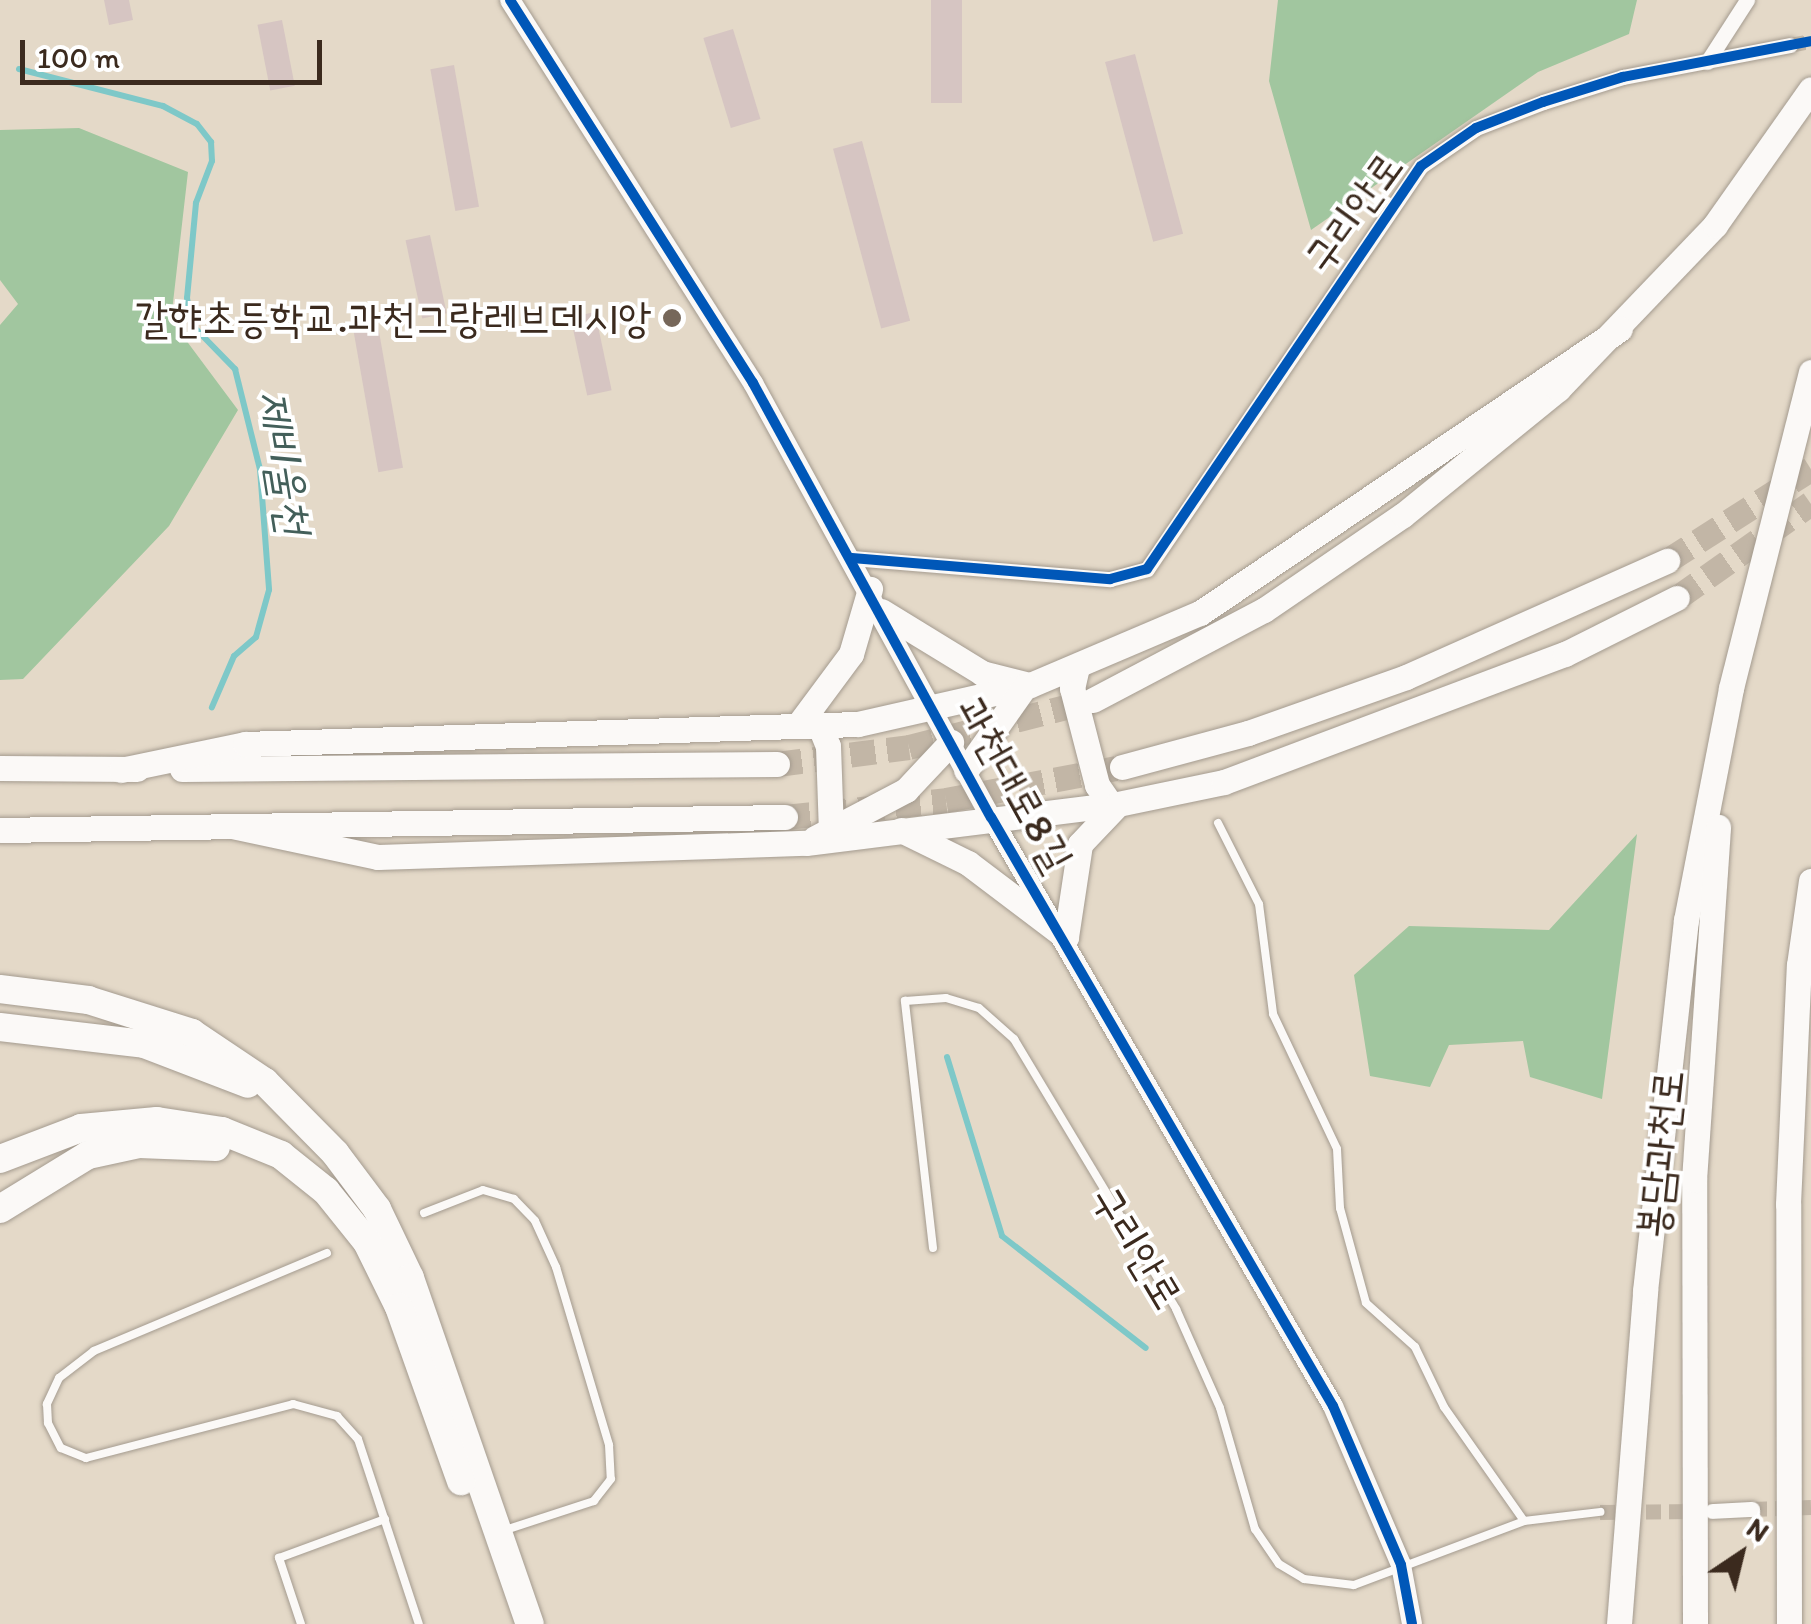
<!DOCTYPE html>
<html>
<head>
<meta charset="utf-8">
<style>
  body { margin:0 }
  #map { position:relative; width:1811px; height:1624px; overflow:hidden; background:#e4d9c8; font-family:Itim,"Poor Story",sans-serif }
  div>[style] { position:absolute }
  .forest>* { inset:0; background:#a1c69f }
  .stream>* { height:6px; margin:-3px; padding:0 3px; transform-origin:3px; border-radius:3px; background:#7ec8c8 }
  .building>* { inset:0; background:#d6c5c2; transform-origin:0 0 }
  .minor-tunnel>* { height:15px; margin-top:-7.5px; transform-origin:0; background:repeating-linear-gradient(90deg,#c2b6a6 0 15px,transparent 0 23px) }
  .trunk-tunnel>* { height:25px; margin-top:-12.5px; transform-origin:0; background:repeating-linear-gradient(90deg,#c2b6a6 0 25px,transparent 0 37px) }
  .roads { filter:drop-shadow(0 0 2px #a49b8f) drop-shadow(0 0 2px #a49b8f) }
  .service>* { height:8px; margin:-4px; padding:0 4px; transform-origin:4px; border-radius:4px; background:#fbf9f7 }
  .minor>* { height:15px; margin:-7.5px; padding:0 7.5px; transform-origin:7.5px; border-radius:7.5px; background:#fbf9f7 }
  .tertiary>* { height:20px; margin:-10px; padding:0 10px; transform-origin:10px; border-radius:10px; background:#fbf9f7 }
  .trunk>* { height:25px; margin:-12.5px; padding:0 12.5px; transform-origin:12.5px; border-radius:12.5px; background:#fbf9f7 }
  .motorway>* { height:28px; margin:-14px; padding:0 14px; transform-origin:14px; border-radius:14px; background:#fbf9f7 }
  .cycleway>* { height:10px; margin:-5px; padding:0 5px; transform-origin:5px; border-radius:5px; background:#0057b8 }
  .dots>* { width:28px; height:28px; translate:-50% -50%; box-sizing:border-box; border:5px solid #fff; border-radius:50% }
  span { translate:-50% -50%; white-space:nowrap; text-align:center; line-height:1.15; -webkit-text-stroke:8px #fff; paint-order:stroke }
  .street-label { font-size:42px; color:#3b2a1e }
  .poi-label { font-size:42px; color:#3b2a1e }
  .right { translate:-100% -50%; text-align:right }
  .water-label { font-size:45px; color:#435f5a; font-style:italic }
  .north { position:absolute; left:1691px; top:1504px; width:100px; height:100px; -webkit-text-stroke:8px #fff; paint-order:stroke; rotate:35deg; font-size:28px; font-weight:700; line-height:40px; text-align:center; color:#3b2a1e }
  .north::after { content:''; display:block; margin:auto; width:35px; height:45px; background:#3b2a1e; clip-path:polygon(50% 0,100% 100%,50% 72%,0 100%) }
  .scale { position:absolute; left:20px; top:40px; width:302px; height:45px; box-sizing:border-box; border:5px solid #3b2a1e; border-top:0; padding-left:12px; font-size:30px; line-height:35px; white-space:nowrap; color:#3b2a1e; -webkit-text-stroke:8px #fff; paint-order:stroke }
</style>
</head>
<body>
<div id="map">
  <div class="forest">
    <i style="clip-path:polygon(1278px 0,1637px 0,1629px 34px,1538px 72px,1311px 230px,1269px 81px)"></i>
    <i style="clip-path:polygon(79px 128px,188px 172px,171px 320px,238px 410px,169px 526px,23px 679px,0 680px,0 325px,18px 304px,0 280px,0 130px)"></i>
    <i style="clip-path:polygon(1637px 834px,1602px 1099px,1530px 1077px,1523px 1041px,1449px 1045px,1430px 1087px,1370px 1076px,1354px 975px,1409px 926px,1549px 930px)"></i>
  </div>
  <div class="stream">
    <i style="left:19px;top:69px;width:149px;rotate:14.4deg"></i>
    <i style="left:163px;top:106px;width:38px;rotate:28deg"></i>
    <i style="left:197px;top:124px;width:23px;rotate:52deg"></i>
    <i style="left:211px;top:142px;width:19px;rotate:87deg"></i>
    <i style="left:212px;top:161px;width:45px;rotate:110.9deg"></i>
    <i style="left:196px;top:203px;width:95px;rotate:95.4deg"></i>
    <i style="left:187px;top:298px;width:27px;rotate:80deg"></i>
    <i style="left:192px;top:325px;width:62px;rotate:45.7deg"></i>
    <i style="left:235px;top:369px;width:103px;rotate:76deg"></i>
    <i style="left:260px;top:469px;width:121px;rotate:85.7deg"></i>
    <i style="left:269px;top:590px;width:49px;rotate:105.5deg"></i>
    <i style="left:256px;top:637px;width:29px;rotate:139deg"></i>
    <i style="left:234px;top:656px;width:56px;rotate:113.3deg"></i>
    <i style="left:947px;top:1057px;width:187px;rotate:72.9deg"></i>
    <i style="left:1002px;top:1236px;width:182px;rotate:37.9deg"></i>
  </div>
  <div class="building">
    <i style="clip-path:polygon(104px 0,129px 0,133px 20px,109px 25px)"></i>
    <i style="left:931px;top:0;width:31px;height:103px"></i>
    <i style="left:282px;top:20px;width:67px;height:25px;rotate:79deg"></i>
    <i style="left:733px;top:29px;width:94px;height:31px;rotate:73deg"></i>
    <i style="left:1135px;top:54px;width:186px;height:31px;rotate:75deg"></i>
    <i style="left:454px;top:65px;width:144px;height:24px;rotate:80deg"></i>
    <i style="left:862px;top:141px;width:186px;height:30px;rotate:75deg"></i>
    <i style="left:430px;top:235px;width:80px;height:25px;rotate:78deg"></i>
    <i style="left:595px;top:312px;width:80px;height:25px;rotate:78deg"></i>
    <i style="left:378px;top:326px;width:144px;height:25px;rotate:80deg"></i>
  </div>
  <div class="minor-tunnel">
    <i style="left:1790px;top:45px;width:21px;rotate:-11deg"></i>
    <i style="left:1752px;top:1509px;width:59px;rotate:-1.9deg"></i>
    <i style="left:1600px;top:1512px;width:98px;rotate:-0.6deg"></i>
  </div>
  <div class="trunk-tunnel">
    <i style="left:1667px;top:561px;width:171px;rotate:-32.6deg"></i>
    <i style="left:1677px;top:598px;width:164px;rotate:-35.3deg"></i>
    <i style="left:777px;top:764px;width:133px;rotate:-7.3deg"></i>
    <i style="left:909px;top:747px;width:190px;rotate:-14.3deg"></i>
    <i style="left:785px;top:817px;width:162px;rotate:-6deg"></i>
    <i style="left:946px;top:800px;width:179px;rotate:-10.6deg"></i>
  </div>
  <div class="roads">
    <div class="service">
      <i style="left:1218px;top:823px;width:91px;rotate:63.2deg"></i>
      <i style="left:1259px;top:904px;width:111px;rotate:82.7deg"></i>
      <i style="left:1273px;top:1014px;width:149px;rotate:64.6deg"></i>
      <i style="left:1337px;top:1149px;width:59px;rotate:87.1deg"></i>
      <i style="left:1340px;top:1208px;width:98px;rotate:74.7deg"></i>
      <i style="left:1366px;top:1303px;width:66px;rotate:41.9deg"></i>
      <i style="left:1415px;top:1347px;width:67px;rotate:64.2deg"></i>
      <i style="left:1444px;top:1407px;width:139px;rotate:54.9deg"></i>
      <i style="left:1524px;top:1521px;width:77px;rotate:-6.8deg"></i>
      <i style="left:424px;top:1213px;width:63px;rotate:-21.3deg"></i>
      <i style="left:483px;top:1190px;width:32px;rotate:16deg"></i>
      <i style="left:514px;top:1199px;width:30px;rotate:46deg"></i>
      <i style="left:535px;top:1221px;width:51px;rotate:65.5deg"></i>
      <i style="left:556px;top:1267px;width:186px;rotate:73.4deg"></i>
      <i style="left:609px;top:1445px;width:34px;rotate:87deg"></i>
      <i style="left:611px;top:1479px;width:28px;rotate:128deg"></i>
      <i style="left:594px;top:1501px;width:97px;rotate:161.9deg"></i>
      <i style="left:933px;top:1248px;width:249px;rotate:-96.5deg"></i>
      <i style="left:905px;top:1001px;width:41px;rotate:-4.2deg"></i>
      <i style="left:946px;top:998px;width:34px;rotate:17deg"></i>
      <i style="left:979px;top:1008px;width:47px;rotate:41.5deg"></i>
      <i style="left:1014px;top:1039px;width:315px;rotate:59deg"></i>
      <i style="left:1176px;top:1309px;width:108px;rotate:66deg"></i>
      <i style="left:1220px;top:1408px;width:126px;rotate:73.9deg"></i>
      <i style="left:1255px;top:1529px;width:42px;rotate:55.6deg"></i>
      <i style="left:1279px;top:1564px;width:29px;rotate:31deg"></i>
      <i style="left:1304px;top:1579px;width:50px;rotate:6.8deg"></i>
      <i style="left:1354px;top:1585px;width:182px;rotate:-20.6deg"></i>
      <i style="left:327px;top:1253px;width:253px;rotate:157.2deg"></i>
      <i style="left:94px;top:1351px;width:44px;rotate:142.4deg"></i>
      <i style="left:59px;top:1378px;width:29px;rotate:115deg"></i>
      <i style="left:47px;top:1404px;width:19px;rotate:87deg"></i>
      <i style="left:48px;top:1423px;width:28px;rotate:63deg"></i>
      <i style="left:61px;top:1448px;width:27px;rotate:22deg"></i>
      <i style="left:86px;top:1458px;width:214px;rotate:-14.6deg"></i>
      <i style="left:293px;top:1404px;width:46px;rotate:15.3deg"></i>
      <i style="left:337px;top:1416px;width:31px;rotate:48deg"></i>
      <i style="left:358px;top:1439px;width:195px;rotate:71.8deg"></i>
      <i style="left:301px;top:1624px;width:70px;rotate:-108.4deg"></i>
      <i style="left:279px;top:1558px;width:113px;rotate:-20.2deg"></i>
    </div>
    <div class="minor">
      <i style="left:1707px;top:62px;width:74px;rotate:-57.2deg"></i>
      <i style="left:852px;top:558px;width:259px;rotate:4.7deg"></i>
      <i style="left:1110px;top:579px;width:38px;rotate:-15deg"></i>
      <i style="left:1147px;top:569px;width:487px;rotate:-55.8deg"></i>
      <i style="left:1421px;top:166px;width:67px;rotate:-34.6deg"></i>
      <i style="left:1476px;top:128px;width:72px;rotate:-21.2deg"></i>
      <i style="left:1543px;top:102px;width:84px;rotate:-17.4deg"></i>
      <i style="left:1623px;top:77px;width:170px;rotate:-10.8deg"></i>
      <i style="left:1712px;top:1511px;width:40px;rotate:-2.9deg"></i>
    </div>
    <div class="tertiary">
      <i style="left:510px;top:0;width:454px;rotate:57.6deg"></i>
      <i style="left:753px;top:383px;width:495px;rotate:61.3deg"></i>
      <i style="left:991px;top:817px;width:681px;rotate:59.86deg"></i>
      <i style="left:1333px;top:1406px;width:173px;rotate:66.8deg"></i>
      <i style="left:1401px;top:1565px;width:60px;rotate:79.4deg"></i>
    </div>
    <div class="trunk">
      <i style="left:881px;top:611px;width:119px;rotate:31.5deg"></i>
      <i style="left:982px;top:673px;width:44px;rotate:14.3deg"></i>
      <i style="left:1077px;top:667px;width:22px;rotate:103deg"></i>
      <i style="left:1072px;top:688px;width:100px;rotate:75.5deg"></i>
      <i style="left:1097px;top:785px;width:24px;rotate:55deg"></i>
      <i style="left:1093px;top:700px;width:193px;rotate:-27.8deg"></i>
      <i style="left:1264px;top:610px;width:168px;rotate:-34.4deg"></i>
      <i style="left:1403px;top:515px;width:200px;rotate:-39.1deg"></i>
      <i style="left:1558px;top:389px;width:227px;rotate:-46.2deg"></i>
      <i style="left:1715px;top:225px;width:166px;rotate:-54.8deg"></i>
      <i style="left:799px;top:724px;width:87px;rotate:-53.4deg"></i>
      <i style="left:851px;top:654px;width:68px;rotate:-73.7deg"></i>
      <i style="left:819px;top:724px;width:24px;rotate:68deg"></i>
      <i style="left:828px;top:746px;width:84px;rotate:88deg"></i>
      <i style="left:1122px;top:767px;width:131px;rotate:-15.1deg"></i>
      <i style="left:1248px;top:733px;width:168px;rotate:-19.5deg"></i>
      <i style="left:1406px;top:677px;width:286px;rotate:-24deg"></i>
      <i style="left:0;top:768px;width:137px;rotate:0.4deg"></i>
      <i style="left:182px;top:769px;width:595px;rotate:-0.48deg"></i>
      <i style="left:121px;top:770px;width:127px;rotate:-11.8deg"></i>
      <i style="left:245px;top:744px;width:613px;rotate:-1.87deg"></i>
      <i style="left:858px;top:724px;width:176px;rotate:-12.8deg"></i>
      <i style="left:1030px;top:685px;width:185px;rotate:-23deg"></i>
      <i style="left:1200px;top:613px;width:507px;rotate:-34.07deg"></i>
      <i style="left:966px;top:770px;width:103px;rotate:-54.9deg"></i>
      <i style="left:232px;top:826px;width:149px;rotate:12deg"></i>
      <i style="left:378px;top:857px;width:428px;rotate:-1.9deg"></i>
      <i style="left:806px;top:843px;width:314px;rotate:-7.1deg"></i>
      <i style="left:1118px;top:804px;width:108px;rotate:-11.7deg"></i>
      <i style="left:1224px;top:782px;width:364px;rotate:-20.6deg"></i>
      <i style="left:1565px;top:654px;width:125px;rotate:-26.6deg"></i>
      <i style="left:0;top:830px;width:785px;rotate:-0.95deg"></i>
      <i style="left:901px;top:830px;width:75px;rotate:26.2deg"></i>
      <i style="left:968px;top:863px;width:123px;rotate:37.1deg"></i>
      <i style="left:815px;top:838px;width:103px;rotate:-27.8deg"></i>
      <i style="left:906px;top:790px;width:66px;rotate:-46.8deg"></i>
      <i style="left:1066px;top:937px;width:94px;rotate:-81.4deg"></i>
      <i style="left:1080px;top:844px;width:55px;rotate:-46.5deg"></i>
      <i style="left:1619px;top:1624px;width:334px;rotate:-85.5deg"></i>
      <i style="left:1645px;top:1291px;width:373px;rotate:-83.7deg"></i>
      <i style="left:1686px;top:920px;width:236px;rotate:-79deg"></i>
      <i style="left:1731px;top:688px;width:326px;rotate:-75.8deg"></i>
      <i style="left:1695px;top:1624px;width:444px;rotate:-90.1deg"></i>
      <i style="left:1694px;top:1180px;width:354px;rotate:-86.1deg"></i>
      <i style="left:1789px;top:1624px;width:420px;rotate:-90.1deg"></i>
      <i style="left:1788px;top:1204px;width:239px;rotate:-87.4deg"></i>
      <i style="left:1799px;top:965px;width:85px;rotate:-81.9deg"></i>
    </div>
    <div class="motorway">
      <i style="left:0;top:989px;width:89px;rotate:7.1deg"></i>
      <i style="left:88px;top:1000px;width:109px;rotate:17.6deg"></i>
      <i style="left:192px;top:1033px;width:88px;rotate:33.9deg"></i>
      <i style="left:265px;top:1082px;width:100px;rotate:45.4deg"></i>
      <i style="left:335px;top:1153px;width:70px;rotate:53.1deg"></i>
      <i style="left:377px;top:1209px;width:76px;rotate:64.4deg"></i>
      <i style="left:410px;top:1278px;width:366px;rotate:70.9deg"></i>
      <i style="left:0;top:1027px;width:145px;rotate:6.7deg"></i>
      <i style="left:144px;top:1044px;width:111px;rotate:21deg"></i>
      <i style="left:0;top:1159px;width:87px;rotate:-20.9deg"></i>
      <i style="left:81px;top:1128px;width:76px;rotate:-5.3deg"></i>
      <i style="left:157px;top:1121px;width:66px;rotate:8.7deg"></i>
      <i style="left:222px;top:1131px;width:64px;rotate:22.1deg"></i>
      <i style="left:281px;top:1155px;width:58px;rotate:38.7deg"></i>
      <i style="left:326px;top:1191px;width:65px;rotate:51.2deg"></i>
      <i style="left:367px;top:1242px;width:72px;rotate:63.8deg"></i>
      <i style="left:399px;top:1307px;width:185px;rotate:70.4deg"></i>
      <i style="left:0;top:1209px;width:103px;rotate:-31.5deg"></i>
      <i style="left:88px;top:1155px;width:52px;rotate:-12.2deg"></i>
      <i style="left:139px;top:1144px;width:77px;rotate:2.2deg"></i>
    </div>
  </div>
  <div class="cycleway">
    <i style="left:510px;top:0;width:454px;rotate:57.6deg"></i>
    <i style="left:753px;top:383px;width:495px;rotate:61.3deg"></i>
    <i style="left:991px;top:817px;width:681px;rotate:59.86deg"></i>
    <i style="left:1333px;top:1406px;width:173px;rotate:66.8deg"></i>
    <i style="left:1401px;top:1565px;width:60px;rotate:79.4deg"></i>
    <i style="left:852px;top:558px;width:259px;rotate:4.7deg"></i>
    <i style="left:1110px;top:579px;width:38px;rotate:-15deg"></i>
    <i style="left:1147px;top:569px;width:487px;rotate:-55.8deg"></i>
    <i style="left:1421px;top:166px;width:67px;rotate:-34.6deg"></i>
    <i style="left:1476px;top:128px;width:72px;rotate:-21.2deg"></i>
    <i style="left:1543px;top:102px;width:84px;rotate:-17.4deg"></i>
    <i style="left:1623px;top:77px;width:191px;rotate:-10.8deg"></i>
  </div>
  <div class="dots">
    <i style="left:672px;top:318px;background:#76675a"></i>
  </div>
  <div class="street-label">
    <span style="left:1353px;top:212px;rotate:-54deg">구리안로</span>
    <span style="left:1015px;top:784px;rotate:61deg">과천대로8길</span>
    <span style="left:1660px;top:1154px;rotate:-84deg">봉담과천로</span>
    <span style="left:1137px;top:1247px;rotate:59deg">구리안로</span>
  </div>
  <div class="poi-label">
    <span class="right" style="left:652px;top:318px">갈햔초등학교.과천그랑레브데시앙</span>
  </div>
  <div class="water-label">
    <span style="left:284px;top:462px;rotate:81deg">제비울천</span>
  </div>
  <div class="north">N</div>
  <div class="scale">100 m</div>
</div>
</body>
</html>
